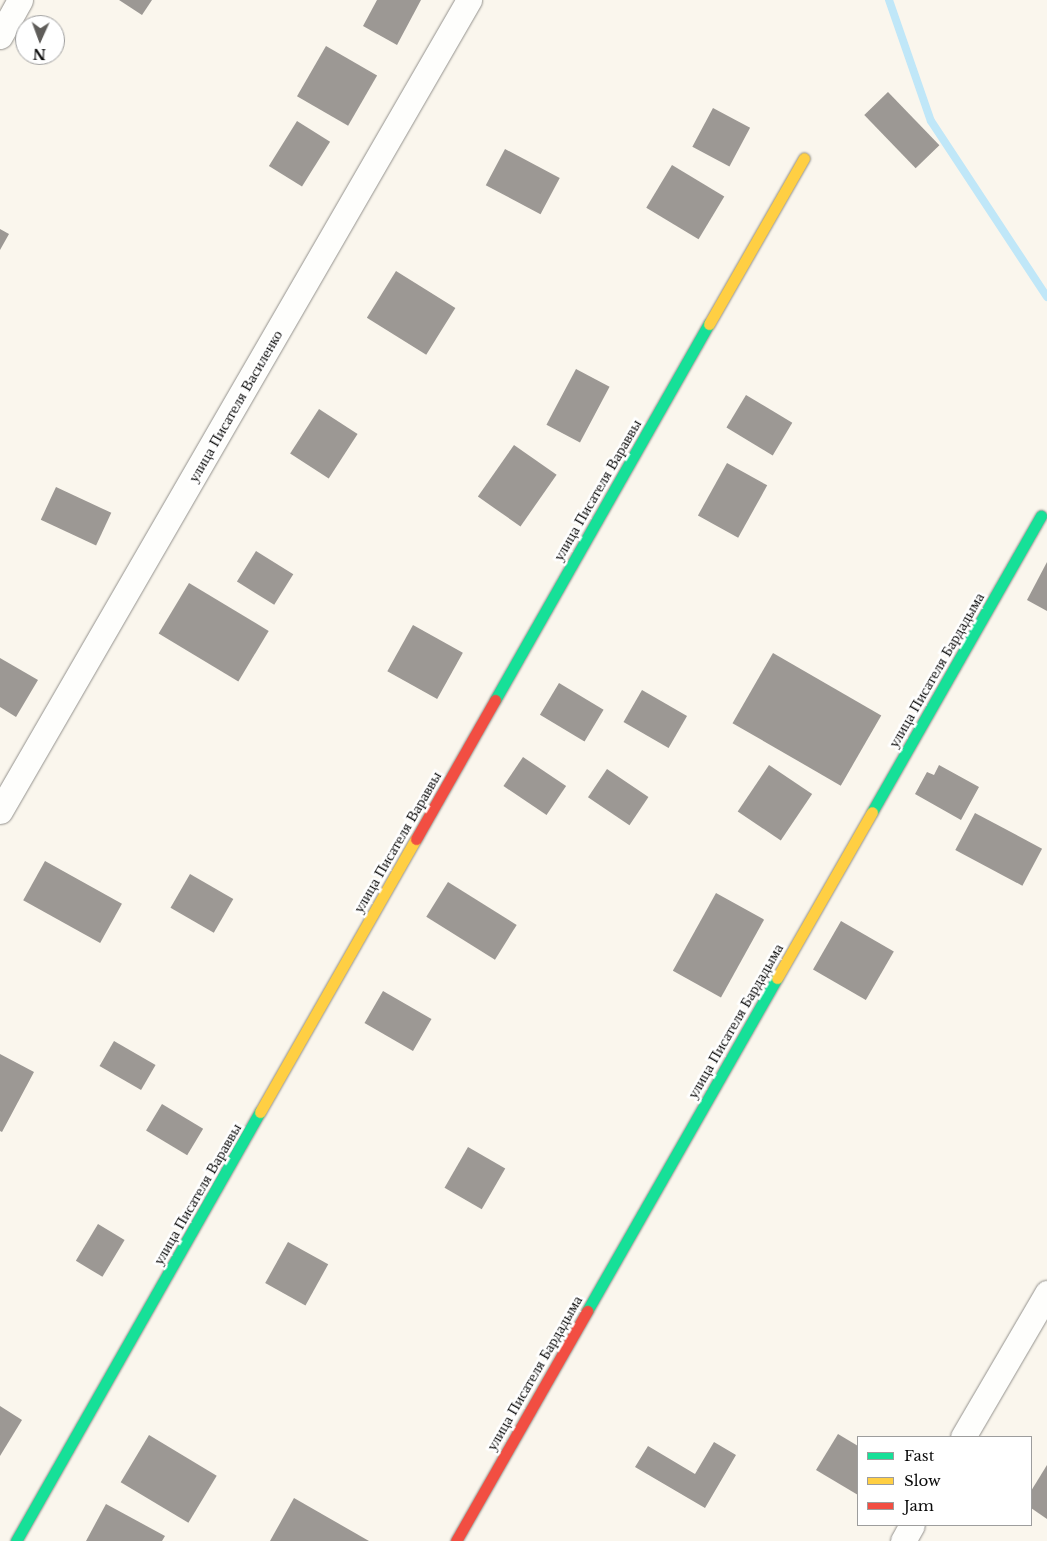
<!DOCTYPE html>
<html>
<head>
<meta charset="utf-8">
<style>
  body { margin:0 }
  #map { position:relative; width:1047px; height:1541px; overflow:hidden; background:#faf6ed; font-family:"Libre Baskerville",serif }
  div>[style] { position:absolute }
  .stream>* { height:8px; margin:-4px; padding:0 4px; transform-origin:4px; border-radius:4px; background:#c0e7f8 }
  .building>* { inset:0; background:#9c9894; transform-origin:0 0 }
  .roads { filter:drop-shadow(0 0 1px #93918d) drop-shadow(0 0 1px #93918d) }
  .street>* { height:25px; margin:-12.5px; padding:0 12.5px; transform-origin:12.5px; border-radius:12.5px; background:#fefefc }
  .fast>* { height:11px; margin:-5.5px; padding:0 5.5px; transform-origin:5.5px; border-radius:5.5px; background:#16e098 }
  .slow>* { height:11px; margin:-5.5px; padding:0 5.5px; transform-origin:5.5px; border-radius:5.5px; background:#ffcf43 }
  .jam>* { height:11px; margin:-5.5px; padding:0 5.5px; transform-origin:5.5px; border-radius:5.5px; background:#f24e42 }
  span { translate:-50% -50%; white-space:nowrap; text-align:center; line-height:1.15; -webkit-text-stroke:5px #fff; paint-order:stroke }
  .street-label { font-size:15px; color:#0b0b0b }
  .legend { position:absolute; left:857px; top:1436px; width:175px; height:90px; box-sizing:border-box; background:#fff; border:1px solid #9d9d9d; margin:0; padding:6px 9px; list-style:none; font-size:15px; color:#0b0b0b }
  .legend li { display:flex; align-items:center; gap:10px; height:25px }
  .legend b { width:25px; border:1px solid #9d9d9d }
  .north { position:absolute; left:15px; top:15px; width:50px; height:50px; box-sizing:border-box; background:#fff; border:1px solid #9d9d9d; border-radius:50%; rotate:182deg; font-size:14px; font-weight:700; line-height:20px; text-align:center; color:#0b0b0b }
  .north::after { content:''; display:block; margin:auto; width:18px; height:22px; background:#5f5d5a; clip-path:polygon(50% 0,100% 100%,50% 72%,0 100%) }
</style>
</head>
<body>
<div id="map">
  <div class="stream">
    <i style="left:889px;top:0;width:128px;rotate:70.9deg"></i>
    <i style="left:931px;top:121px;width:211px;rotate:56.6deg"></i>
  </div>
  <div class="building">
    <i style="clip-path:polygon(119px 0,152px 0,142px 15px)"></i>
    <i style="clip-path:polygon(377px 0,421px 0,397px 45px,363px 26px)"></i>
    <i style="left:326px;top:46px;width:59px;height:58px;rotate:30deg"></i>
    <i style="left:888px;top:92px;width:74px;height:33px;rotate:46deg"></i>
    <i style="left:713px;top:108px;width:42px;height:44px;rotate:28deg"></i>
    <i style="left:297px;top:121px;width:39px;height:53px;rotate:32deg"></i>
    <i style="left:505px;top:149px;width:62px;height:41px;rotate:28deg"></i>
    <i style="left:672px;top:165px;width:61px;height:50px;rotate:31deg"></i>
    <i style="clip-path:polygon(0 229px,9px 234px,0 250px)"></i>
    <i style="left:396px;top:271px;width:70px;height:55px;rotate:32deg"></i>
    <i style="left:576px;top:369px;width:38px;height:63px;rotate:28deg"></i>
    <i style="left:746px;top:395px;width:54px;height:38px;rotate:31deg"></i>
    <i style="left:319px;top:409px;width:46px;height:53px;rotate:33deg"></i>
    <i style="left:514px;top:445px;width:52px;height:63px;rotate:35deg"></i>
    <i style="left:727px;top:463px;width:46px;height:60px;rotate:29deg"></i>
    <i style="left:56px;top:487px;width:61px;height:36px;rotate:25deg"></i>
    <i style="left:256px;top:551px;width:44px;height:36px;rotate:32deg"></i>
    <i style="clip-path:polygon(1047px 562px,1047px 611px,1027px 600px)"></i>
    <i style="left:189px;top:583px;width:93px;height:59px;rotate:31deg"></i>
    <i style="left:413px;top:625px;width:57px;height:53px;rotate:29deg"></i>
    <i style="left:773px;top:653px;width:125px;height:81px;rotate:30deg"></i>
    <i style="clip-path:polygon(0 658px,38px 680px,16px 717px,0 707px)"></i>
    <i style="left:559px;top:683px;width:52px;height:37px;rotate:31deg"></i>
    <i style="left:642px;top:690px;width:52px;height:37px;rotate:30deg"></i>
    <i style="left:523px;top:757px;width:52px;height:35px;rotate:34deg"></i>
    <i style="left:769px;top:765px;width:52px;height:56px;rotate:34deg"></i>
    <i style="clip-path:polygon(939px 765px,979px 787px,961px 820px,915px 794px,927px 772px,934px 775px)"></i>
    <i style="left:607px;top:769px;width:50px;height:34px;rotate:34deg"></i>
    <i style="left:975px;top:813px;width:76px;height:42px;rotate:28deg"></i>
    <i style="left:45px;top:861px;width:88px;height:45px;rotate:29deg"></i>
    <i style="left:190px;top:874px;width:50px;height:39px;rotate:30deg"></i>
    <i style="left:448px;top:882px;width:81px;height:41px;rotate:32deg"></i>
    <i style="left:716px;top:893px;width:55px;height:89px;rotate:29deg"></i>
    <i style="left:841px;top:921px;width:61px;height:56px;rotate:30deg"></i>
    <i style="left:383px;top:991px;width:56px;height:37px;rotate:30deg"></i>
    <i style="left:114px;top:1041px;width:48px;height:29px;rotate:30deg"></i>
    <i style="clip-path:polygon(0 1054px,34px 1072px,2px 1132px,0 1131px)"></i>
    <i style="left:162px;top:1104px;width:48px;height:31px;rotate:31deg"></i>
    <i style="left:468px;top:1147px;width:43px;height:47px;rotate:30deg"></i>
    <i style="left:98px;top:1224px;width:31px;height:43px;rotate:31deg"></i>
    <i style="left:288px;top:1242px;width:46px;height:47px;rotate:29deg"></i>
    <i style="clip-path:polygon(0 1406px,22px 1420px,0 1456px)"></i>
    <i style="clip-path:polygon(838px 1434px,858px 1446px,858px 1495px,816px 1470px)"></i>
    <i style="left:149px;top:1435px;width:79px;height:55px;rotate:31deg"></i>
    <i style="clip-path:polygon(714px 1442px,736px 1455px,705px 1508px,635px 1467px,648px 1446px,695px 1474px)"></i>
    <i style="clip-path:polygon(1047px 1465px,1047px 1519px,1031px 1508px,1031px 1491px)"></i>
    <i style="clip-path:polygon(294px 1498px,369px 1541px,270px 1541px)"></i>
    <i style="clip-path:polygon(106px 1504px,165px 1536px,162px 1541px,86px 1541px)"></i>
  </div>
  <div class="roads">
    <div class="street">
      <i style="left:0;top:36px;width:41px;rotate:-60.9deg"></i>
      <i style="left:0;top:811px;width:937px;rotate:-59.96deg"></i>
      <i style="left:963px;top:1437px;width:167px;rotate:-59.7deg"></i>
      <i style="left:903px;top:1541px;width:18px;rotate:-61deg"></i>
    </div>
    <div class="fast">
      <i style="left:495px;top:700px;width:433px;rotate:-60.4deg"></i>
      <i style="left:872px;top:812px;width:341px;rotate:-60.3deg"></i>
      <i style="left:587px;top:1311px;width:383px;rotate:-60.3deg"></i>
      <i style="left:16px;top:1541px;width:494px;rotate:-60.4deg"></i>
    </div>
    <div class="slow">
      <i style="left:709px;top:324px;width:191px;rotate:-60.2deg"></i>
      <i style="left:777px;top:978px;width:191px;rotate:-60.2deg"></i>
      <i style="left:260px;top:1112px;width:314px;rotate:-60.3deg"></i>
    </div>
    <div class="jam">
      <i style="left:416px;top:839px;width:160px;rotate:-60.4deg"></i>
      <i style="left:456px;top:1541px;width:265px;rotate:-60.3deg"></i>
    </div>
  </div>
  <div class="street-label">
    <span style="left:235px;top:406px;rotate:-60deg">улица Писателя Василенко</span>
    <span style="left:597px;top:490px;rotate:-60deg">улица Писателя Вараввы</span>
    <span style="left:936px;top:670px;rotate:-60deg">улица Писателя Бардадыма</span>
    <span style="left:397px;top:842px;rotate:-60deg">улица Писателя Вараввы</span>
    <span style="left:735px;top:1021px;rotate:-60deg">улица Писателя Бардадыма</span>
    <span style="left:197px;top:1194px;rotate:-60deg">улица Писателя Вараввы</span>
    <span style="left:534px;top:1373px;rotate:-60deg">улица Писателя Бардадыма</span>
  </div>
  <ul class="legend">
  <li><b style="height:6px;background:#16e098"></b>Fast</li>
  <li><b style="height:6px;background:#ffcf43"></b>Slow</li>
  <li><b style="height:6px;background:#f24e42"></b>Jam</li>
  </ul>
  <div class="north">N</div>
</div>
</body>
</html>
